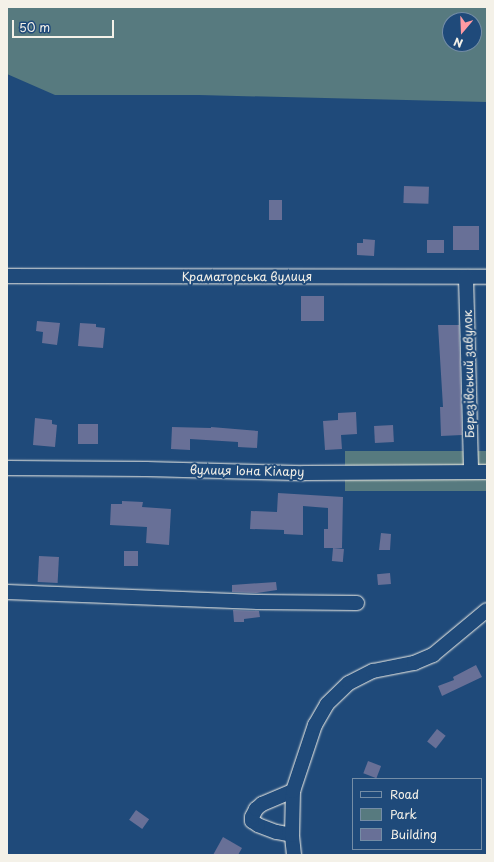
<!DOCTYPE html>
<html>
<head>
<meta charset="utf-8">
<style>
  body { margin:0 }
  #map { position:relative; width:494px; height:862px; overflow:hidden; background:#1f4a7a; font-family:"Playpen Sans",sans-serif }
  div>[style] { position:absolute }
  .green>* { inset:0; background:#577a7f; transform-origin:0 0 }
  .building>* { inset:0; background:#687097; transform-origin:0 0 }
  .roads { filter:drop-shadow(0 0 1px #f4f1e8) drop-shadow(0 0 1px #f4f1e8) }
  .minor>* { height:14px; margin:-7px; padding:0 7px; transform-origin:7px; border-radius:7px; background:#1f4a7a }
  span { translate:-50% -50%; white-space:nowrap; text-align:center; line-height:1.15; -webkit-text-stroke:4px #1f4a7a; paint-order:stroke }
  .street-label { font-size:12px; color:#f4f1e8 }
  .frame { position:absolute; inset:0; border:8px solid #f4f1e8; pointer-events:none }
  .legend { position:absolute; left:352px; top:778px; width:130px; height:72px; box-sizing:border-box; background:#1f4a7a; border:1px solid #748da6; margin:0; padding:5px 7px; list-style:none; font-size:12px; color:#f4f1e8 }
  .legend li { display:flex; align-items:center; gap:8px; height:20px }
  .legend b { width:20px; border:1px solid #748da6 }
  .north { position:absolute; left:442px; top:12px; width:40px; height:40px; box-sizing:border-box; background:#1f4a7a; border:1px solid #748da6; border-radius:50%; rotate:199deg; font-size:11px; font-weight:700; line-height:16px; text-align:center; color:#f4f1e8 }
  .north::after { content:''; display:block; margin:auto; width:14px; height:18px; background:#ff9aa2; clip-path:polygon(50% 0,100% 100%,50% 72%,0 100%) }
  .scale { position:absolute; left:12px; top:20px; width:102px; height:18px; box-sizing:border-box; border:2px solid #f4f1e8; border-top:0; padding-left:5px; font-size:12px; line-height:14px; white-space:nowrap; color:#f4f1e8; -webkit-text-stroke:3px #1f4a7a; paint-order:stroke }
</style>
</head>
<body>
<div id="map">
  <div class="green">
    <i style="clip-path:polygon(evenodd,7px 7px,487px 7px,487px 102px,199px 95px,55px 95px,7px 74px,7px 7px,450px 20px,474px 20px,474px 44px,450px 44px,450px 20px)"></i>
    <i style="left:487px;top:451px;width:40px;height:142px;rotate:90deg"></i>
  </div>
  <div class="building">
    <i style="left:404px;top:186px;width:25px;height:17px;rotate:2deg"></i>
    <i style="left:269px;top:200px;width:13px;height:20px"></i>
    <i style="left:453px;top:226px;width:26px;height:24px"></i>
    <i style="clip-path:polygon(363px 239px,375px 240px,374px 256px,357px 255px,357px 243px,363px 243px)"></i>
    <i style="left:427px;top:240px;width:17px;height:13px"></i>
    <i style="left:301px;top:296px;width:23px;height:25px"></i>
    <i style="clip-path:polygon(37px 321px,60px 323px,57px 345px,42px 343px,43px 332px,36px 331px)"></i>
    <i style="clip-path:polygon(80px 323px,96px 324px,96px 327px,105px 328px,103px 348px,78px 346px)"></i>
    <i style="clip-path:polygon(438px 325px,459px 325px,462px 435px,441px 436px,440px 407px,443px 407px)"></i>
    <i style="clip-path:polygon(356px 412px,357px 434px,341px 435px,342px 449px,325px 450px,323px 421px,338px 420px,338px 413px)"></i>
    <i style="clip-path:polygon(35px 418px,52px 420px,52px 424px,57px 425px,55px 447px,33px 445px)"></i>
    <i style="left:78px;top:424px;width:20px;height:20px"></i>
    <i style="left:393px;top:425px;width:17px;height:19px;rotate:87deg"></i>
    <i style="clip-path:polygon(172px 427px,211px 428px,211px 427px,258px 431px,257px 448px,238px 447px,238px 442px,190px 439px,190px 450px,171px 449px)"></i>
    <i style="clip-path:polygon(278px 493px,343px 497px,342px 548px,324px 548px,324px 529px,328px 529px,328px 508px,303px 506px,303px 535px,284px 534px,284px 530px,250px 529px,251px 511px,277px 512px)"></i>
    <i style="clip-path:polygon(122px 501px,143px 502px,142px 507px,171px 509px,169px 545px,146px 543px,147px 527px,110px 525px,111px 504px,122px 504px)"></i>
    <i style="clip-path:polygon(381px 533px,391px 534px,390px 550px,379px 550px)"></i>
    <i style="left:333px;top:548px;width:11px;height:13px;rotate:5deg"></i>
    <i style="left:124px;top:551px;width:14px;height:15px"></i>
    <i style="left:39px;top:556px;width:20px;height:26px;rotate:3deg"></i>
    <i style="left:390px;top:573px;width:11px;height:13px;rotate:85deg"></i>
    <i style="clip-path:polygon(276px 582px,277px 590px,257px 593px,232px 592px,232px 585px)"></i>
    <i style="clip-path:polygon(233px 610px,259px 611px,260px 617px,244px 619px,244px 622px,234px 622px)"></i>
    <i style="clip-path:polygon(476px 665px,482px 677px,442px 696px,438px 686px,454px 680px,453px 677px)"></i>
    <i style="left:437px;top:729px;width:11px;height:16px;rotate:38deg"></i>
    <i style="left:368px;top:761px;width:14px;height:13px;rotate:21deg"></i>
    <i style="left:136px;top:810px;width:16px;height:12px;rotate:35deg"></i>
    <i style="clip-path:polygon(223px 837px,242px 848px,238px 855px,213px 855px)"></i>
  </div>
  <div class="roads">
    <div class="minor">
      <i style="left:7px;top:276px;width:480px;rotate:0.1deg"></i>
      <i style="left:466px;top:277px;width:194px;rotate:88.5deg"></i>
      <i style="left:7px;top:468px;width:139px;rotate:0.4deg"></i>
      <i style="left:146px;top:469px;width:158px;rotate:1.5deg"></i>
      <i style="left:304px;top:473px;width:183px;rotate:-0.3deg"></i>
      <i style="left:7px;top:592px;width:251px;rotate:2.3deg"></i>
      <i style="left:258px;top:602px;width:99px;rotate:0.6deg"></i>
      <i style="left:292px;top:835px;width:16px;rotate:-169deg"></i>
      <i style="left:276px;top:832px;width:19px;rotate:-159deg"></i>
      <i style="left:258px;top:825px;width:7px;rotate:-146deg"></i>
      <i style="left:252px;top:821px;width:4px;rotate:-90deg"></i>
      <i style="left:252px;top:817px;width:9px;rotate:-63deg"></i>
      <i style="left:256px;top:809px;width:8px;rotate:-40deg"></i>
      <i style="left:262px;top:804px;width:34px;rotate:-23deg"></i>
      <i style="left:294px;top:855px;width:20px;rotate:-96deg"></i>
      <i style="left:292px;top:835px;width:44px;rotate:-88.7deg"></i>
      <i style="left:293px;top:791px;width:70px;rotate:-71.6deg"></i>
      <i style="left:315px;top:725px;width:24px;rotate:-60deg"></i>
      <i style="left:327px;top:704px;width:30px;rotate:-44deg"></i>
      <i style="left:349px;top:683px;width:27px;rotate:-27deg"></i>
      <i style="left:373px;top:671px;width:42px;rotate:-11deg"></i>
      <i style="left:414px;top:663px;width:21px;rotate:-23deg"></i>
      <i style="left:433px;top:655px;width:70px;rotate:-39.8deg"></i>
    </div>
  </div>
  <div class="street-label">
    <span style="left:247px;top:277px">Краматорська вулиця</span>
    <span style="left:469px;top:374px;rotate:-91deg">Березівський завулок</span>
    <span style="left:247px;top:471px;rotate:1deg">вулиця Іона Кілару</span>
  </div>
  <div class="frame"></div>
  <ul class="legend">
  <li><b style="height:5px;background:#1f4a7a"></b>Road</li>
  <li><b style="height:11px;background:#577a7f"></b>Park</li>
  <li><b style="height:11px;background:#687097"></b>Building</li>
  </ul>
  <div class="north">N</div>
  <div class="scale">50 m</div>
</div>
</body>
</html>
